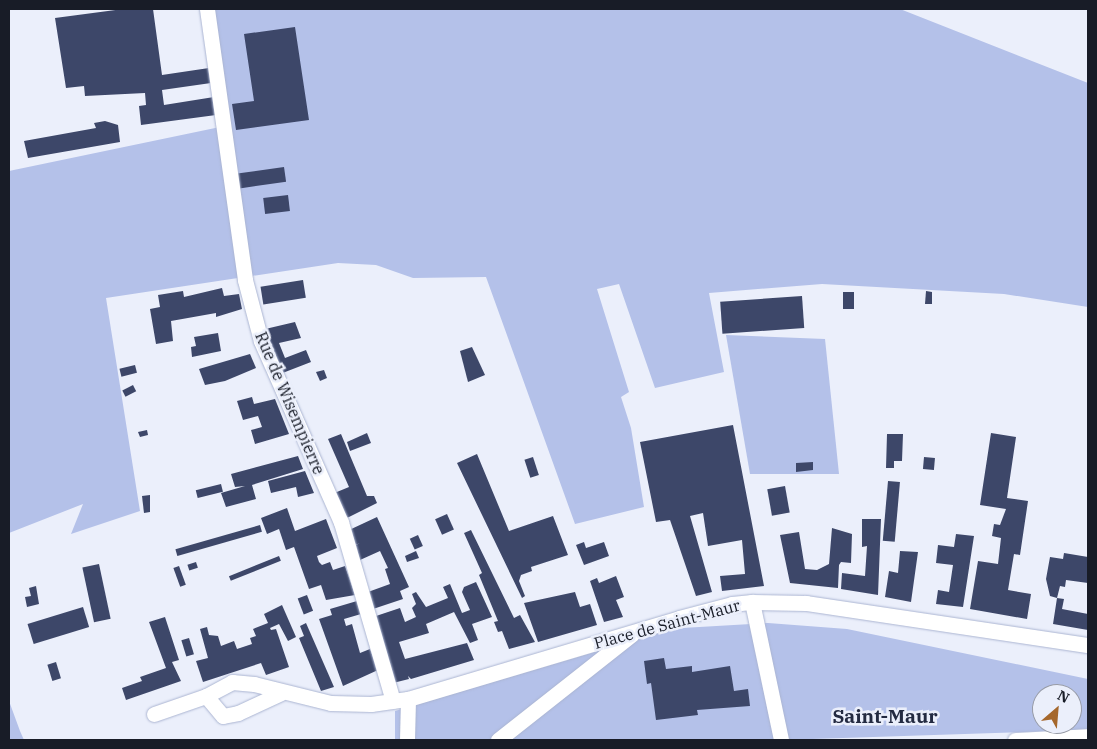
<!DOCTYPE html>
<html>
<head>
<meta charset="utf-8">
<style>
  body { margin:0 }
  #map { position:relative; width:1097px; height:749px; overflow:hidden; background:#ebeffb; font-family:"IBM Plex Serif",serif }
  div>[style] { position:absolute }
  .green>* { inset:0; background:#b4c1e9 }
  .building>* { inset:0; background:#3d4769; transform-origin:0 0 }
  .roads { filter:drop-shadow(0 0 1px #abb5d2) drop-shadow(0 0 1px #abb5d2) }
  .street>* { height:15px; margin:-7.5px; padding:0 7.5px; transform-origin:7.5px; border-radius:7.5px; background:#fff }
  span { translate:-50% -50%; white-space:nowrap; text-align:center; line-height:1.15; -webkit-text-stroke:5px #ebeffb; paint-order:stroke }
  .street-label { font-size:16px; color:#181c27 }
  .quarter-label { font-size:19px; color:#232a41; font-weight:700 }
  .frame { position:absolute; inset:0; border:10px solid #181c27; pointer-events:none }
  .north { position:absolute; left:1032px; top:684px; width:50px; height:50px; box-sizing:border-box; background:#ebeffb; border:1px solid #979ba6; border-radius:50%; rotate:27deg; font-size:14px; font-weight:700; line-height:20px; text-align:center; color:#181c27 }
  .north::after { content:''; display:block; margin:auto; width:18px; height:22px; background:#a5672c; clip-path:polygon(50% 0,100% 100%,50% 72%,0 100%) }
</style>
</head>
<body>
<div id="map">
  <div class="green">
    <i style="clip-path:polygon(200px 9px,900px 9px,1088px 83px,1088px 307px,1004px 294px,822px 284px,709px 293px,724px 372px,655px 388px,619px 284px,597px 289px,629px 392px,621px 397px,631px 428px,644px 507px,575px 524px,486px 277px,413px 278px,376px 265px,338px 263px,106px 298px,140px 511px,71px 534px,83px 504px,9px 533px,9px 171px,220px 127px)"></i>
    <i style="clip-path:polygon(726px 335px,825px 339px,839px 474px,750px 474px)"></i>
    <i style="clip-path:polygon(evenodd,768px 623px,847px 629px,1088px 679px,1088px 730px,782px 740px,395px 740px,395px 711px,649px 636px,682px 628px,768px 623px,1042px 694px,1072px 694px,1072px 724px,1042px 724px,1042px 694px)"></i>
    <i style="clip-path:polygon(9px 701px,20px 731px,24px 740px,9px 740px)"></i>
  </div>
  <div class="building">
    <i style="clip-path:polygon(123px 9px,153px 9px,162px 75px,209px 68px,211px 83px,162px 90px,164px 105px,214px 97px,216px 115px,141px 125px,139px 106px,146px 105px,145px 93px,85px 96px,84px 86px,66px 88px,55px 18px)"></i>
    <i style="clip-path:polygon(295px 27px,309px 120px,236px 130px,232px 104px,254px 101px,244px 34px)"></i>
    <i style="clip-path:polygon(105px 121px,118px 125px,120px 142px,28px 158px,24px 141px,96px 128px,94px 123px)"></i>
    <i style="left:284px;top:167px;width:15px;height:47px;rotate:82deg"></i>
    <i style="left:288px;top:195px;width:16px;height:25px;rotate:83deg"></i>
    <i style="left:303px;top:280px;width:18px;height:43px;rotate:81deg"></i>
    <i style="clip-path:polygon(222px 288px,224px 296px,239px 294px,242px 309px,216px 317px,216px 313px,171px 321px,173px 341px,156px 344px,150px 309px,160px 307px,158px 295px,183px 291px,184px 297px)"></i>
    <i style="clip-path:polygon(926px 291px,932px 292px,932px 304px,925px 304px)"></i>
    <i style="left:843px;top:292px;width:11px;height:17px"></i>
    <i style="left:802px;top:296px;width:32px;height:82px;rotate:86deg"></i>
    <i style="clip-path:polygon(295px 322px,301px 338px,279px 343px,285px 358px,306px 350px,311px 362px,280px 374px,261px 330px)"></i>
    <i style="clip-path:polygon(218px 333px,221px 351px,192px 357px,191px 347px,196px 346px,194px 337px)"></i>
    <i style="clip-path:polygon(472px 347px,485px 375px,468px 382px,460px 351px)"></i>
    <i style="clip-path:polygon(250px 354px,256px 368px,225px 381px,205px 385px,199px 369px)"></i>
    <i style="left:135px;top:365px;width:8px;height:16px;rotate:76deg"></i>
    <i style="clip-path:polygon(324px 370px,327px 378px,320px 381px,316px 372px)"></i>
    <i style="left:133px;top:385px;width:7px;height:12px;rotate:63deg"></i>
    <i style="clip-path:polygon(252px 397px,254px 404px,275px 399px,289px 434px,255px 444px,251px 430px,262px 427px,258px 416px,243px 420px,237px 401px)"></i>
    <i style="clip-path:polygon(733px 425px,764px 586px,722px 591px,720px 576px,745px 574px,742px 540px,708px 546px,703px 513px,690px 516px,712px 592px,696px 596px,670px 520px,656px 522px,640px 442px)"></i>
    <i style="clip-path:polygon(147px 430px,148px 435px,140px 437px,138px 432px)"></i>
    <i style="clip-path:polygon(367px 433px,371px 443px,350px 451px,347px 442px)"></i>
    <i style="clip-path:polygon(991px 433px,1016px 437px,1007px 498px,1028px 501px,1020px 555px,1014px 554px,1008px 590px,1031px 594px,1027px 619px,970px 609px,978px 561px,998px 564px,1001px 538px,992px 536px,994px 524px,1000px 525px,1006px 509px,980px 505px)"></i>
    <i style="clip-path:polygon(341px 434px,367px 496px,374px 496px,377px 503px,343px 520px,332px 494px,349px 487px,328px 439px)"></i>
    <i style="clip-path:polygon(887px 434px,903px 434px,902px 461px,894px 461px,894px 468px,886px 468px)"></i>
    <i style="clip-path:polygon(477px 454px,509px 531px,553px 516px,568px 555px,531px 567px,532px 571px,521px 575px,519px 581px,525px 596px,522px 598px,457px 463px)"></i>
    <i style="clip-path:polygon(298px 456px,303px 469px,252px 485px,256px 499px,226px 507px,221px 493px,245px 486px,235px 487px,231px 474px)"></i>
    <i style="left:533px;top:457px;width:19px;height:9px;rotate:72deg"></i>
    <i style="left:924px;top:457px;width:11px;height:12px;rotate:5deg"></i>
    <i style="clip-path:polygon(813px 462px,813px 470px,796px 472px,796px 463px)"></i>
    <i style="clip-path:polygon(305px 471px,314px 493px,298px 497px,296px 487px,271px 493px,268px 481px)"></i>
    <i style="left:888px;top:481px;width:12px;height:60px;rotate:5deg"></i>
    <i style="left:221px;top:484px;width:8px;height:26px;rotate:76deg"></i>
    <i style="left:785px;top:486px;width:27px;height:18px;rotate:80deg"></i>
    <i style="clip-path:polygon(150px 495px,150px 512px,144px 513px,142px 496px)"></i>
    <i style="clip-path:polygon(287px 508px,295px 531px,326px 519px,337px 548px,317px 556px,319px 562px,322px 565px,330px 562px,333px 570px,345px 566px,355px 595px,326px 600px,321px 585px,309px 589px,294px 547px,286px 550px,279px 529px,267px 534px,261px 518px)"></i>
    <i style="left:447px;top:514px;width:17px;height:13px;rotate:66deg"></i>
    <i style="clip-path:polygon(377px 517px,409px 587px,400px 591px,403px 599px,373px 609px,368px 592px,390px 584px,385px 569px,388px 568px,380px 551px,360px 560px,354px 546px,360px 543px,353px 546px,347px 531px)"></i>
    <i style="clip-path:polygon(862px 519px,881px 519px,878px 595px,841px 589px,842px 573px,865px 576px,867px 546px,862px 547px)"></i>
    <i style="left:260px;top:525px;width:7px;height:88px;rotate:74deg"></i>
    <i style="clip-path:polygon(832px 528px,852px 534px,851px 563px,841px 562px,839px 565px,838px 588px,790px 583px,780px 535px,799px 532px,805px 569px,817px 570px,829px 564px)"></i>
    <i style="clip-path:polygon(471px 530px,514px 618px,520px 615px,535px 642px,509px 649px,502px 631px,498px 632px,494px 622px,498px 621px,479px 575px,482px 573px,464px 533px)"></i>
    <i style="clip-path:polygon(956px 534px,974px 536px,963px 607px,936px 604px,938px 590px,949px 592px,953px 565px,936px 563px,938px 545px,954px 547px)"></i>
    <i style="left:418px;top:535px;width:12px;height:9px;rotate:66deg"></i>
    <i style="clip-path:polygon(584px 542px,586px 548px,604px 542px,609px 556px,584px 565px,576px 545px)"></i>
    <i style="clip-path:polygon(416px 551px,419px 558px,407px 562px,405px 556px)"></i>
    <i style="clip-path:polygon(900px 551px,918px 552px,911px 602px,885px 597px,889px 571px,898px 573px)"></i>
    <i style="clip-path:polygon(1064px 553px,1088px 557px,1088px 583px,1066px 580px,1065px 587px,1060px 586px,1057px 598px,1064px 599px,1062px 609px,1088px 614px,1088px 630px,1053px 624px,1057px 598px,1050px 596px,1046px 579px,1050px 557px,1063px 559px)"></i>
    <i style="left:279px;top:556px;width:5px;height:54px;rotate:68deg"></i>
    <i style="left:196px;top:562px;width:6px;height:9px;rotate:72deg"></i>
    <i style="left:99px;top:564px;width:56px;height:17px;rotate:78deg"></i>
    <i style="left:179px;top:566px;width:20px;height:6px;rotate:70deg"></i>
    <i style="clip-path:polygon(616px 576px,624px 597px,616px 600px,623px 617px,604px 622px,590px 581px,597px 578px,599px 583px)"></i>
    <i style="clip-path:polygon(476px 582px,492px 617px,472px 624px,478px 640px,470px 643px,454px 612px,426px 624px,429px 633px,399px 642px,405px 659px,467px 643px,474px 660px,411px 679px,408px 676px,409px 679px,393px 683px,373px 617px,400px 608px,405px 622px,416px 617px,412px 608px,416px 604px,412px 594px,416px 592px,426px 607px,448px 598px,443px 587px,450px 584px,462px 613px,470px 610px,462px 592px,464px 587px)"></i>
    <i style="clip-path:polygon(36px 586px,39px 604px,27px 607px,25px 597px,31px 596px,29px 588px)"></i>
    <i style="clip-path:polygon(575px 592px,580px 607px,590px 604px,597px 625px,538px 642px,524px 603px)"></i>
    <i style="left:307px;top:595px;width:17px;height:10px;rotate:69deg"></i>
    <i style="clip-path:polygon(357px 601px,361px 614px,344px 619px,346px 626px,352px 624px,360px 653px,370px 649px,378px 670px,343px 686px,319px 619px,332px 615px,330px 609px)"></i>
    <i style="clip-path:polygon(282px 605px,296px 637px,288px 641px,279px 624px,270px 628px,271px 630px,276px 629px,289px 667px,266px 675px,261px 663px,203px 682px,196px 661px,208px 658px,200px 629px,207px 627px,209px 635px,218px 636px,221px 646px,234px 641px,237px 649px,252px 644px,250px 638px,256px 636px,253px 629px,268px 623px,264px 614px)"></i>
    <i style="left:83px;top:607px;width:21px;height:58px;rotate:73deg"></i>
    <i style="clip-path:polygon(165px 617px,179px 660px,172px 662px,181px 681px,126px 700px,122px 688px,142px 681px,140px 677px,166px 668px,149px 622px)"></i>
    <i style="clip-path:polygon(306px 623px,334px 687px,321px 691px,299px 638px,304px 636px,300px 626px)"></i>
    <i style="left:189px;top:638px;width:17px;height:8px;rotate:73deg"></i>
    <i style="clip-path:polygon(664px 658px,666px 669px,692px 666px,692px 672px,730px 666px,734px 691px,748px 689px,750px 706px,697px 710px,698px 715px,656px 720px,651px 683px,647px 684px,644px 661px)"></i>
    <i style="left:56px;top:662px;width:17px;height:9px;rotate:73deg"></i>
  </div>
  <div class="roads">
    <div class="street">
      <i style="left:207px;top:9px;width:274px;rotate:82deg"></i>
      <i style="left:245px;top:280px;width:63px;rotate:75.3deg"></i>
      <i style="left:261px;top:341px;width:198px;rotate:66.2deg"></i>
      <i style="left:341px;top:522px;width:186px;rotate:73.8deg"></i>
      <i style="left:752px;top:602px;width:141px;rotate:78.1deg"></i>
      <i style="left:206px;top:696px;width:26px;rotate:50deg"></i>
      <i style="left:223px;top:716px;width:15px;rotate:-11deg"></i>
      <i style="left:238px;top:713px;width:47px;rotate:-24.9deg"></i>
      <i style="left:154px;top:714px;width:55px;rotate:-19.1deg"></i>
      <i style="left:206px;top:696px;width:30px;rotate:-28deg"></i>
      <i style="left:232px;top:682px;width:22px;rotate:5deg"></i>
      <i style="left:254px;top:684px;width:79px;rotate:13.9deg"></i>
      <i style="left:331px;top:703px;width:40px;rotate:1.4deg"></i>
      <i style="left:371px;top:704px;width:37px;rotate:-8deg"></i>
      <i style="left:408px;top:699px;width:283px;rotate:-16.6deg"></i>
      <i style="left:679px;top:618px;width:55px;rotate:-14.8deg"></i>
      <i style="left:732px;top:604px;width:20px;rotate:-6deg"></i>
      <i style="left:752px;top:602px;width:54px;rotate:1.1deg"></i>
      <i style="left:806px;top:603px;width:285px;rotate:8.5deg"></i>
      <i style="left:407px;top:740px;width:41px;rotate:-88.6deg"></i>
      <i style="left:498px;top:740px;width:171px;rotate:-38.3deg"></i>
      <i style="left:1015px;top:740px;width:73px;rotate:-3.1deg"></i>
    </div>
  </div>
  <div class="street-label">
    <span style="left:290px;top:403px;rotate:67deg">Rue de Wisempierre</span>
    <span style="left:667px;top:624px;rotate:-15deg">Place de Saint-Maur</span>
  </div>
  <div class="quarter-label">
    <span style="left:885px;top:717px">Saint-Maur</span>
  </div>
  <div class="frame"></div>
  <div class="north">N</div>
</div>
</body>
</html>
